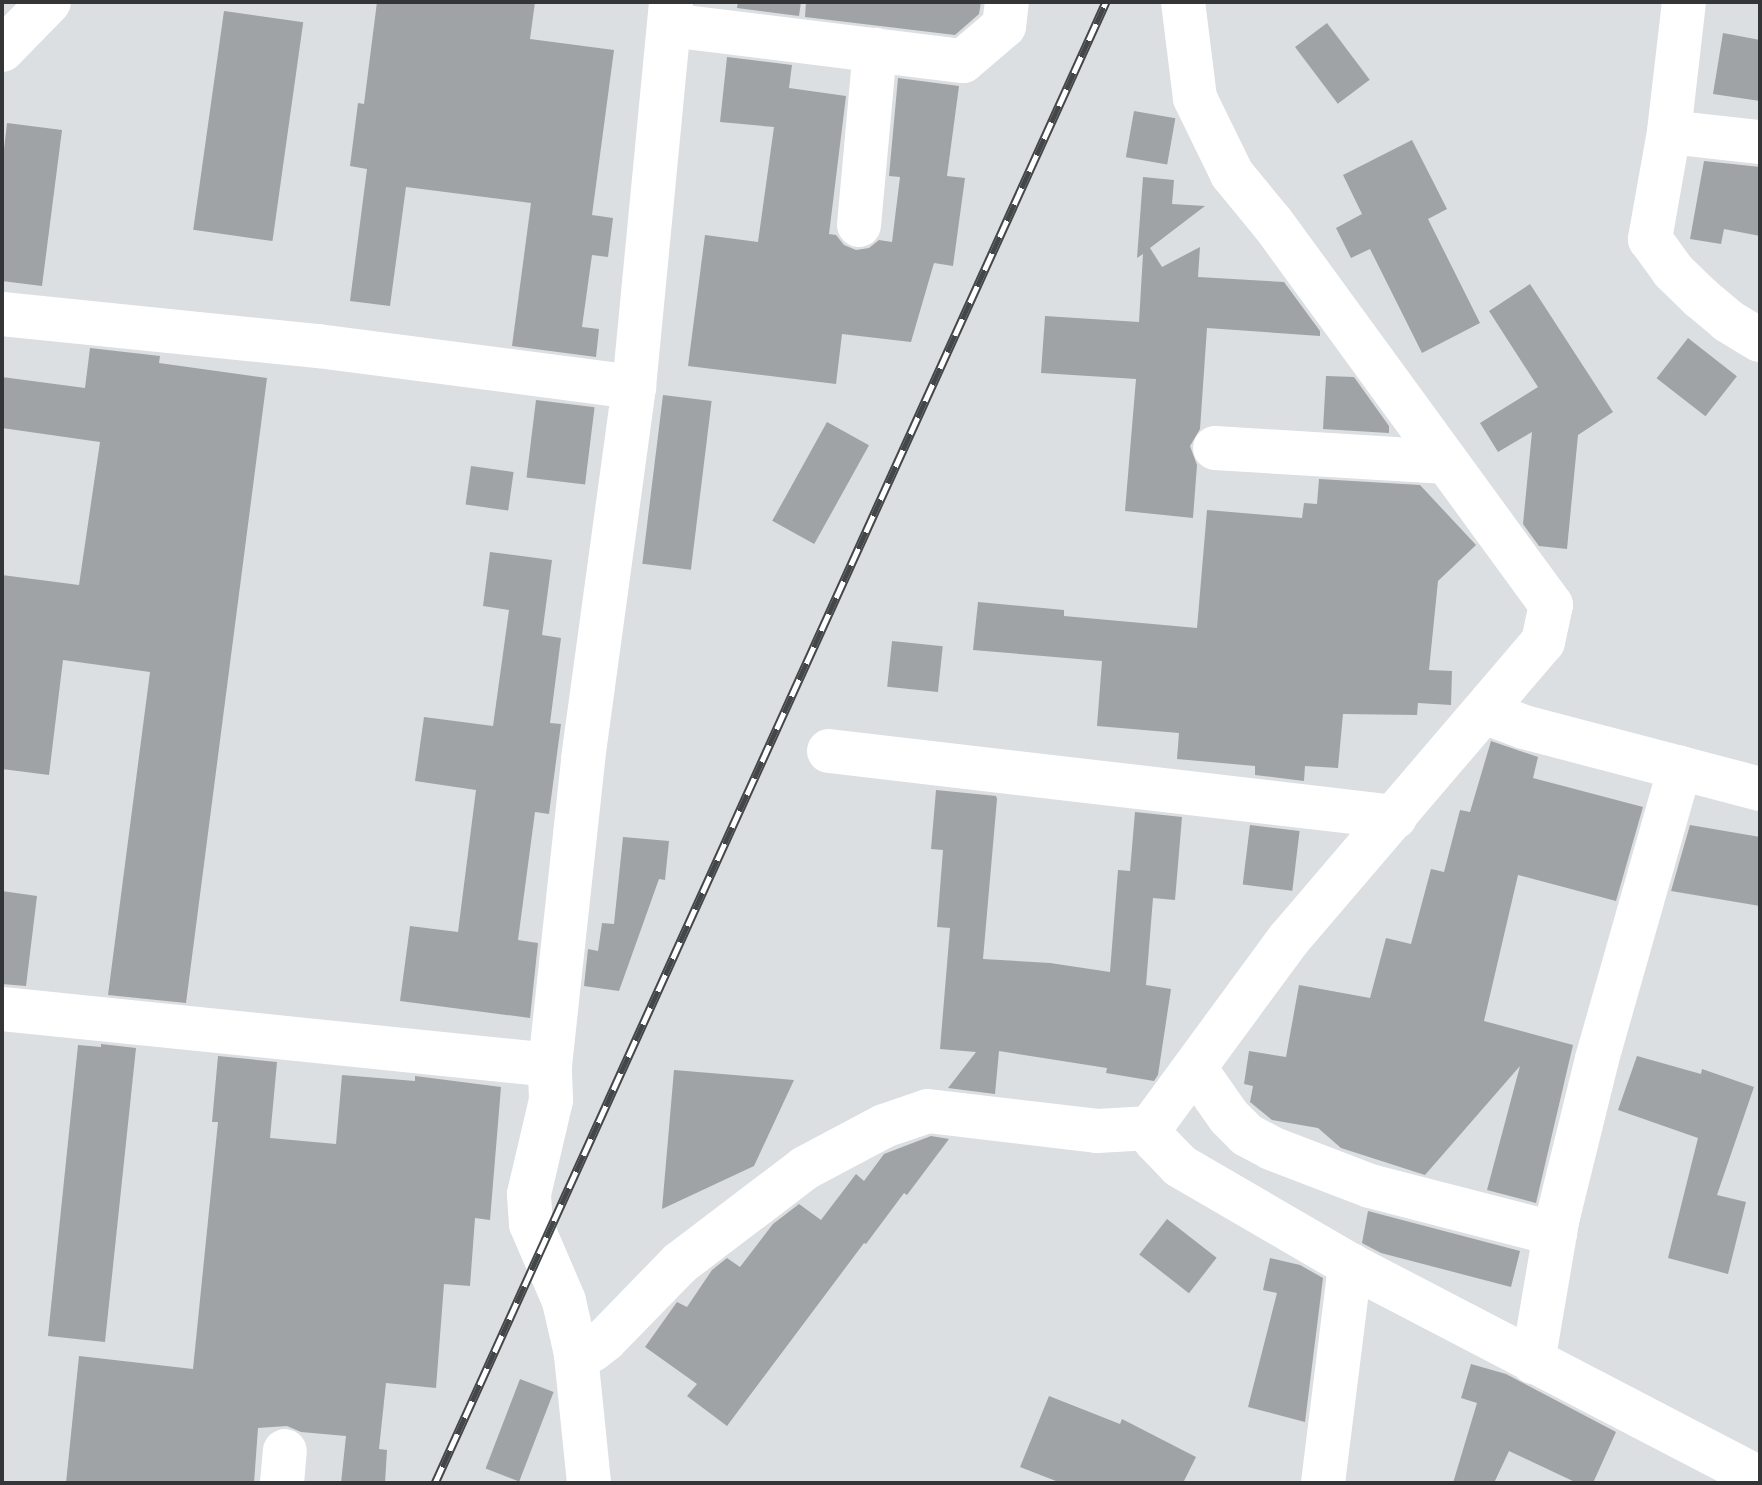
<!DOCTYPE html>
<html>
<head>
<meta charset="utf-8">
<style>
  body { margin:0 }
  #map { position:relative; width:1762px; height:1485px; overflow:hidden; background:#dbdfe2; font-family:"PT Serif",serif }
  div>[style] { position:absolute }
  .building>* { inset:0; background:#9fa3a5; transform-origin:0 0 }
  .minor>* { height:44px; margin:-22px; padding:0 22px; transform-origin:22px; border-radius:22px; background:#fff }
  .rail>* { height:9px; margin-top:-4.5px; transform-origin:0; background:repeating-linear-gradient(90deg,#fff 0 18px,#444748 0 36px); box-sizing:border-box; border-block:2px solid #444748 }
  span { translate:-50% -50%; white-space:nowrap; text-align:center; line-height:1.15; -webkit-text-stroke:6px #fff; paint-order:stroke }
  .frame { position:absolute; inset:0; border:4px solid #333536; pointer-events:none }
</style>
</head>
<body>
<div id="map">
  <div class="building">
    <i style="clip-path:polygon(377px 2px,535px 2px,530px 39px,614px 50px,592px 215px,613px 218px,608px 257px,592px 255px,582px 327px,599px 329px,596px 357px,512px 346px,531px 203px,406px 187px,390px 306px,350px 301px,367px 169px,350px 166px,358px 103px,364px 104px)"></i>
    <i style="clip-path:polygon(738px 2px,801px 2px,799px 16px,737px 8px)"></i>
    <i style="clip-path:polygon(806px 2px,981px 2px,979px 14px,955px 35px,805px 17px)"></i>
    <i style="left:224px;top:11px;width:80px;height:221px;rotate:8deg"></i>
    <i style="left:1327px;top:23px;width:71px;height:40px;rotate:53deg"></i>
    <i style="clip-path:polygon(1723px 33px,1760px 40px,1760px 101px,1713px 94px)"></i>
    <i style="clip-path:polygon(727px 57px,792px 65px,789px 88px,846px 96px,829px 234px,836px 235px,844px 245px,856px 250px,869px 248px,879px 240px,892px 242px,900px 177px,889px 176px,898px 78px,959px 86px,947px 176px,965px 178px,953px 266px,934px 263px,911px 342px,842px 334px,836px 384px,688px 366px,705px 235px,758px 242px,774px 127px,720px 122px)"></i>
    <i style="left:1134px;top:111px;width:42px;height:47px;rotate:10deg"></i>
    <i style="clip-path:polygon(7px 123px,62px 130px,42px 286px,2px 281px,2px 167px)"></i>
    <i style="clip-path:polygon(1412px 140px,1447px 209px,1428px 219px,1480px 323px,1422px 353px,1370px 249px,1351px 258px,1336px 228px,1362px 214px,1343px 175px)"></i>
    <i style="clip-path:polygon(1704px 161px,1760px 167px,1760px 236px,1724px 229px,1721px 244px,1690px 239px)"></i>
    <i style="clip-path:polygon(1143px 177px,1174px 180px,1172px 204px,1205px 206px,1150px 248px,1162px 267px,1200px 247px,1198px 277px,1284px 282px,1320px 331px,1320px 336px,1207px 328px,1200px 429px,1190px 446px,1197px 465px,1193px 518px,1125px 511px,1136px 379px,1041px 373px,1045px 316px,1139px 322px,1143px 254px,1137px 258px)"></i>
    <i style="clip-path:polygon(1530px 284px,1613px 412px,1578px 435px,1567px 549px,1539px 546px,1523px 524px,1532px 432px,1498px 452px,1480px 423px,1538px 387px,1489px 311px)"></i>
    <i style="left:1688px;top:338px;width:62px;height:51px;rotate:38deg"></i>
    <i style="clip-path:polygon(90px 348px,160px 356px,159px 363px,267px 378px,186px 1003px,108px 995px,150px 672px,63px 660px,49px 775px,2px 769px,2px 575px,79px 585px,100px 442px,2px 428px,2px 377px,85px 388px)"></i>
    <i style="clip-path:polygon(1326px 376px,1354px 377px,1389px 426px,1389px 433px,1323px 429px)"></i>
    <i style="left:663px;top:395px;width:49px;height:170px;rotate:7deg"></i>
    <i style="left:536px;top:400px;width:59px;height:78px;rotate:7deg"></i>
    <i style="left:827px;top:422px;width:48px;height:113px;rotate:29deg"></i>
    <i style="left:471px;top:466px;width:43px;height:39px;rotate:8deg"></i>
    <i style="clip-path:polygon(1319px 479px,1420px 485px,1476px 545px,1438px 581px,1429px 670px,1452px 671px,1451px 705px,1418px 703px,1417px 715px,1343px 714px,1338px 768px,1305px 766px,1304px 781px,1255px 775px,1255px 766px,1177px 759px,1179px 733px,1097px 726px,1102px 661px,973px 650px,978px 602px,1064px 610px,1064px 616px,1197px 628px,1207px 510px,1302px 518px,1304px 503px,1317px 504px)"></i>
    <i style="clip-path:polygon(490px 552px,552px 560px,542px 635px,561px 638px,550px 723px,561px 724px,549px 814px,535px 812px,518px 940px,538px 943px,530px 1018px,400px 1001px,410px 926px,458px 932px,476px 790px,415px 781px,424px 717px,493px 726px,509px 610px,483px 606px)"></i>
    <i style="left:892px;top:641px;width:51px;height:46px;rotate:6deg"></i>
    <i style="clip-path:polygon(1491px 741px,1538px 757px,1533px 778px,1643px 807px,1616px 901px,1518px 875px,1484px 1021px,1573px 1045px,1536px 1203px,1487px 1190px,1520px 1066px,1425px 1175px,1341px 1148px,1318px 1128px,1272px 1120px,1250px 1102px,1253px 1086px,1244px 1084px,1249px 1051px,1286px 1057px,1299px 985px,1370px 998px,1386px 938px,1411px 944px,1431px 869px,1444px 872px,1460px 810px,1470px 812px)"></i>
    <i style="clip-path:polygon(936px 790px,996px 796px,997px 799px,983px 959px,1050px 963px,1110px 972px,1118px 870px,1130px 871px,1135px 812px,1182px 817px,1175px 900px,1153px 898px,1146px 985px,1171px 989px,1158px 1075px,1154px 1081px,1106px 1073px,1107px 1068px,999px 1051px,995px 1094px,948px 1088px,976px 1052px,940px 1049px,950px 928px,937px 927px,943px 850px,931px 849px)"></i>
    <i style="left:1250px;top:825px;width:50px;height:60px;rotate:7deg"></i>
    <i style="clip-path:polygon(1690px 825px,1760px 837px,1760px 906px,1671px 891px)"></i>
    <i style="clip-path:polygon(623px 837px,669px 841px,665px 880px,659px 879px,619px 991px,584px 986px,588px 949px,598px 951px,602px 923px,614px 924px)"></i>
    <i style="clip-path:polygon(2px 891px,37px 896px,26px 986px,2px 984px)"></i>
    <i style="clip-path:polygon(101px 1044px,136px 1048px,105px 1342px,48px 1336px,78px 1045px,101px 1047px)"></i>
    <i style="clip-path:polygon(218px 1056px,277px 1062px,270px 1138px,336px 1144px,342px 1075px,415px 1081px,415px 1076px,501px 1087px,490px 1220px,475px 1218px,470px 1286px,444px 1284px,436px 1388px,386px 1383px,379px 1449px,387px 1450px,385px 1483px,341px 1483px,346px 1436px,301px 1432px,287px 1426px,258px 1428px,254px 1483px,66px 1483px,79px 1356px,193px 1369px,218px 1122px,212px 1122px)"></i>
    <i style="clip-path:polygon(1637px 1056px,1701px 1074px,1702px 1069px,1754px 1087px,1717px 1195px,1746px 1202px,1728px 1274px,1668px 1258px,1698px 1138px,1618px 1110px)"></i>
    <i style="clip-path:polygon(674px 1070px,794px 1080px,754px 1166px,662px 1209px)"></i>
    <i style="clip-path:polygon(931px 1136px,949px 1139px,907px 1195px,904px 1193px,866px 1244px,864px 1243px,727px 1426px,687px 1396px,697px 1384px,645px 1347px,677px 1302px,687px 1307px,712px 1270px,727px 1258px,740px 1267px,773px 1224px,799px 1204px,821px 1220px,856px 1174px,864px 1181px,884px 1154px)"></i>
    <i style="clip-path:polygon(1368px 1211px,1520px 1251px,1511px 1287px,1381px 1253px,1362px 1243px)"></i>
    <i style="left:1167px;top:1219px;width:63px;height:45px;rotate:38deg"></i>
    <i style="clip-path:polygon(1270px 1258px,1300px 1265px,1323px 1278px,1305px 1422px,1248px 1407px,1277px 1293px,1263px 1290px)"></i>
    <i style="clip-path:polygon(1471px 1364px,1506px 1374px,1616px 1432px,1593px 1483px,1577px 1483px,1509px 1451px,1494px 1483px,1453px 1483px,1477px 1403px,1461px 1398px)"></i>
    <i style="left:520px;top:1379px;width:36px;height:96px;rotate:21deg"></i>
    <i style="clip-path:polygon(1049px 1396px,1120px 1424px,1122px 1419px,1196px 1457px,1183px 1483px,1061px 1483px,1020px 1467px)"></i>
  </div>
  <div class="minor">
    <i style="left:1684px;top:2px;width:131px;rotate:96.6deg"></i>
    <i style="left:1669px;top:132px;width:109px;rotate:100.1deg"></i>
    <i style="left:1650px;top:239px;width:39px;rotate:54deg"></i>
    <i style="left:1673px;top:271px;width:39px;rotate:44deg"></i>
    <i style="left:1701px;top:298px;width:35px;rotate:40deg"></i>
    <i style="left:1728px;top:321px;width:37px;rotate:31deg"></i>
    <i style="left:669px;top:25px;width:296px;rotate:7deg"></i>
    <i style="left:963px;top:61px;width:54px;rotate:-40.5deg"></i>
    <i style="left:1004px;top:26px;width:24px;rotate:-83deg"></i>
    <i style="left:2px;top:50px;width:67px;rotate:-45.6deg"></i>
    <i style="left:1669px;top:132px;width:92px;rotate:6.3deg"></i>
    <i style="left:859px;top:225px;width:176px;rotate:-84.8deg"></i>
    <i style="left:2px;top:314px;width:318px;rotate:5.8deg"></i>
    <i style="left:318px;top:346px;width:319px;rotate:7.4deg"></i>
    <i style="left:1215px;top:448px;width:232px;rotate:3.5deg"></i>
    <i style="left:1484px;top:712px;width:43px;rotate:20.6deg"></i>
    <i style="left:1524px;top:727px;width:244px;rotate:14.7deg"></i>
    <i style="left:829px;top:751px;width:570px;rotate:6.65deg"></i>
    <i style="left:2px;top:1009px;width:551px;rotate:5.83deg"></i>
    <i style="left:1196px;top:1070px;width:57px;rotate:54.9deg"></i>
    <i style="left:1229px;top:1117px;width:25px;rotate:45deg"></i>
    <i style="left:1247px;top:1135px;width:27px;rotate:28deg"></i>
    <i style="left:1271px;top:1148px;width:106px;rotate:21deg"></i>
    <i style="left:1370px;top:1186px;width:191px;rotate:14.5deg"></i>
    <i style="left:1150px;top:1128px;width:13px;rotate:67deg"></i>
    <i style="left:1155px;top:1140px;width:36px;rotate:46deg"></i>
    <i style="left:1180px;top:1166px;width:197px;rotate:30.2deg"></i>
    <i style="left:1350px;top:1265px;width:462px;rotate:27.5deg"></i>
    <i style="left:576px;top:1354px;width:16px;rotate:-14deg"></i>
    <i style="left:592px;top:1350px;width:16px;rotate:-38deg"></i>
    <i style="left:605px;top:1340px;width:107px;rotate:-45.8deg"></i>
    <i style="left:680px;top:1263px;width:157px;rotate:-37.2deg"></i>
    <i style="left:805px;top:1168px;width:89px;rotate:-28deg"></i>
    <i style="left:884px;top:1126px;width:46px;rotate:-18.8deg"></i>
    <i style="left:928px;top:1111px;width:170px;rotate:6.7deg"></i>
    <i style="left:1097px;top:1131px;width:53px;rotate:-3.2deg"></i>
    <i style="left:1150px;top:1128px;width:235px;rotate:-53.7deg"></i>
    <i style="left:1289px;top:939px;width:391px;rotate:-49.5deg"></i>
    <i style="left:1543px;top:642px;width:38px;rotate:-78deg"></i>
    <i style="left:1551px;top:605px;width:472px;rotate:-126.1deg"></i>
    <i style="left:1273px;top:224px;width:65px;rotate:-129.4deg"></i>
    <i style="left:1232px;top:174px;width:85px;rotate:-116deg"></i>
    <i style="left:1195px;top:98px;width:97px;rotate:-97.1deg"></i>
    <i style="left:1533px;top:1362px;width:143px;rotate:-80.3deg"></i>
    <i style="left:1557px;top:1221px;width:167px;rotate:-76.1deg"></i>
    <i style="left:1597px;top:1059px;width:303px;rotate:-74.1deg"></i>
    <i style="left:282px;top:1483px;width:32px;rotate:-85deg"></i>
    <i style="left:589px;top:1483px;width:130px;rotate:-95.8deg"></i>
    <i style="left:576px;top:1354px;width:54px;rotate:-102.8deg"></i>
    <i style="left:564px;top:1301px;width:84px;rotate:-113.2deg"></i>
    <i style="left:531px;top:1224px;width:30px;rotate:-94deg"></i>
    <i style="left:529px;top:1194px;width:97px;rotate:-76.8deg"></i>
    <i style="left:551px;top:1100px;width:35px;rotate:-92deg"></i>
    <i style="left:550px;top:1065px;width:308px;rotate:-83.8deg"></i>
    <i style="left:583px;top:759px;width:375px;rotate:-82.2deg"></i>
    <i style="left:634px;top:387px;width:387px;rotate:-84.5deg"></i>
    <i style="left:1323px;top:1483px;width:220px;rotate:-82.9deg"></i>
  </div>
  <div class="rail">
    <i style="left:435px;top:1483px;width:1626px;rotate:-65.63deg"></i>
  </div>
  <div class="frame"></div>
</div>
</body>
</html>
